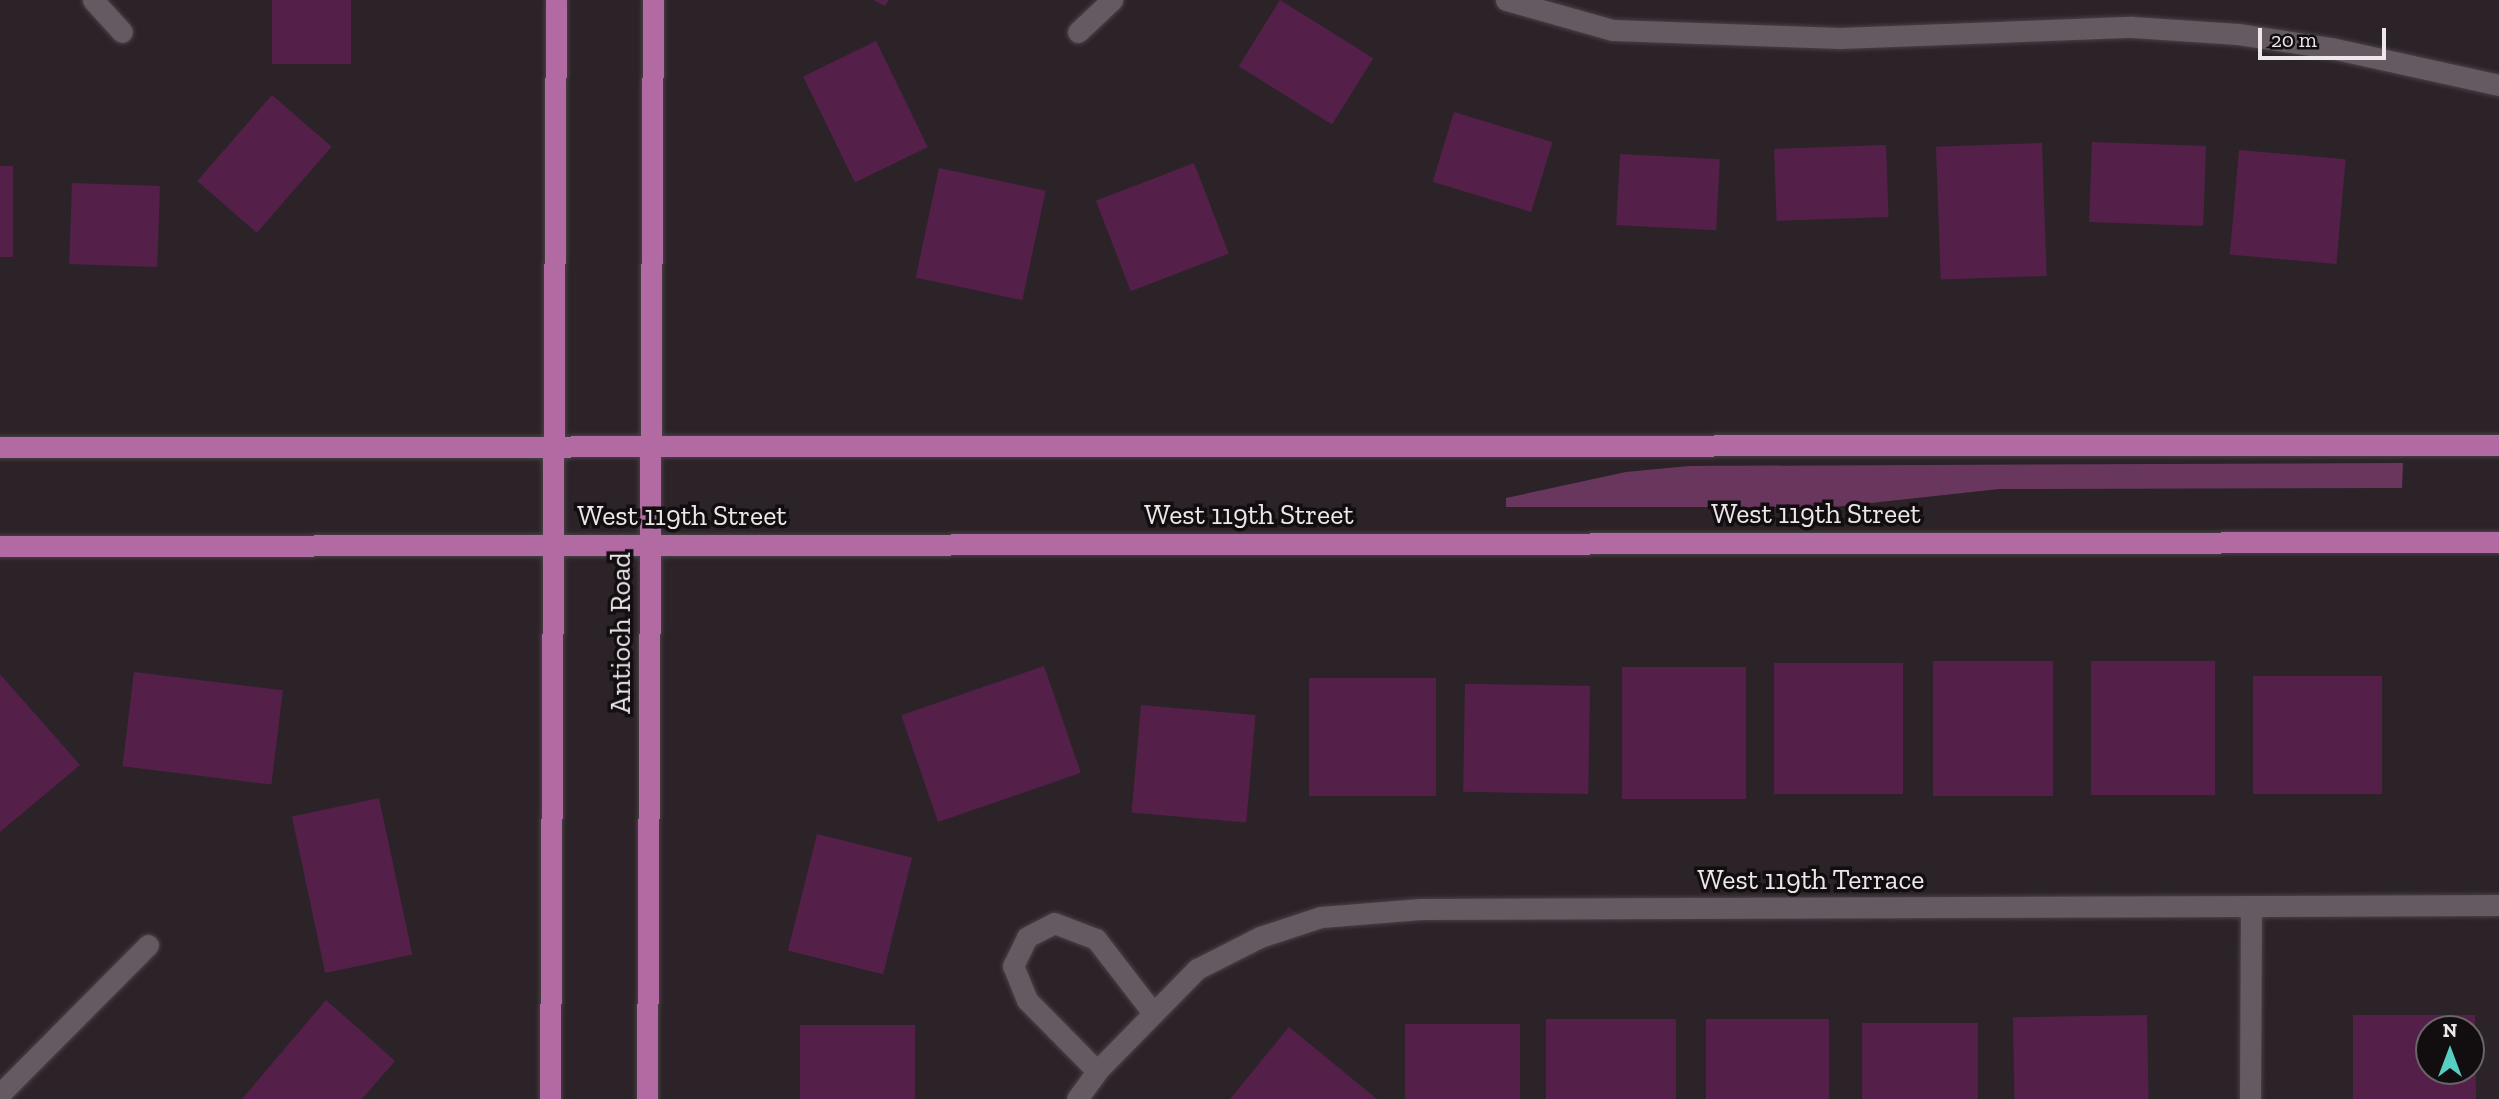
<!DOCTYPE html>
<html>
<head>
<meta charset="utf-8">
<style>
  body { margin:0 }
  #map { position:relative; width:2499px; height:1099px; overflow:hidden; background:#2c2329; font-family:"Zilla Slab",serif }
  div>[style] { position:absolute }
  .green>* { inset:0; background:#69375d }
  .building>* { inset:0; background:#542049; transform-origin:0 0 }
  .roads { filter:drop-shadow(0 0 2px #484146) drop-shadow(0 0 2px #484146) }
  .minor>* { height:21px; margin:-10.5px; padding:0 10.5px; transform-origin:10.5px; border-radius:10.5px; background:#655a62 }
  .major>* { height:21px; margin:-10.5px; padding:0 10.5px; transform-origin:10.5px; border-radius:10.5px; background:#b26aa2 }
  span { translate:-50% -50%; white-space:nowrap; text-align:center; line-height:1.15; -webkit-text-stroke:7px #120e10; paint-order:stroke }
  .street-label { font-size:28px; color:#ede7eb }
  .north { position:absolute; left:2415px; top:1015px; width:70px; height:70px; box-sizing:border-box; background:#120e10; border:2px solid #6a6568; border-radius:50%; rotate:0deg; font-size:19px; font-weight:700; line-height:28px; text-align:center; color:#ede7eb }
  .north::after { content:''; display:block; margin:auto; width:24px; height:32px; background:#57cec2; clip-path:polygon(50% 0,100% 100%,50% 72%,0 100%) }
  .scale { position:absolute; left:2258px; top:28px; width:128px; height:32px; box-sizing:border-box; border:4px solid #ede7eb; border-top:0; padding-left:9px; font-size:21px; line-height:24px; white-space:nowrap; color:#ede7eb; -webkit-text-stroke:5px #120e10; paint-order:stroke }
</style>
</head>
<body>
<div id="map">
  <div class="green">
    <i style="clip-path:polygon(2403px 463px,2402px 488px,1999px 489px,1834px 507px,1506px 507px,1506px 498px,1626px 472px,1689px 466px)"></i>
  </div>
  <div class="building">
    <i style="left:272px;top:0;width:79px;height:64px"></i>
    <i style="clip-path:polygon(873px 0,889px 0,885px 6px)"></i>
    <i style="left:1280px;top:0;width:110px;height:78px;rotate:32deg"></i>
    <i style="left:876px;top:41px;width:118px;height:81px;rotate:64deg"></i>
    <i style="left:272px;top:95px;width:79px;height:114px;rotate:41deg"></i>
    <i style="left:1454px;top:112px;width:103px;height:73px;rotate:17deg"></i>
    <i style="left:2092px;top:142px;width:114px;height:80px;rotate:2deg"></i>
    <i style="left:2042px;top:143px;width:133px;height:106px;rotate:88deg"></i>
    <i style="left:1886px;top:145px;width:72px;height:112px;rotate:88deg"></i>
    <i style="left:2239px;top:150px;width:107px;height:105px;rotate:5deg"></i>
    <i style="left:1620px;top:154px;width:100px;height:71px;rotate:3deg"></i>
    <i style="left:1194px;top:163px;width:97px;height:105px;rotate:69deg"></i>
    <i style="left:0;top:166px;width:13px;height:91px"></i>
    <i style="left:939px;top:168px;width:109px;height:112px;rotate:12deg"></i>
    <i style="left:72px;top:183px;width:88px;height:81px;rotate:2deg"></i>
    <i style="left:2053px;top:661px;width:135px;height:120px;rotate:90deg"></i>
    <i style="left:2091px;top:661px;width:124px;height:134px"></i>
    <i style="left:1774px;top:663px;width:129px;height:131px"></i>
    <i style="left:1044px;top:666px;width:113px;height:151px;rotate:71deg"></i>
    <i style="left:1746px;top:667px;width:132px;height:124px;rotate:90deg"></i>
    <i style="left:134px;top:672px;width:150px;height:95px;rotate:7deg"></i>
    <i style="clip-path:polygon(0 674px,80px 765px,0 832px)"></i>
    <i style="left:2253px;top:676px;width:129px;height:118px"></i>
    <i style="left:1309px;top:678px;width:127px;height:118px"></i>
    <i style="left:1590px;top:686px;width:108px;height:125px;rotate:91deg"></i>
    <i style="left:1141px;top:705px;width:115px;height:108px;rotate:5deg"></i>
    <i style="left:379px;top:798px;width:160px;height:89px;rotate:78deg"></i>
    <i style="left:817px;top:834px;width:98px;height:120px;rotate:14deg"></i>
    <i style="clip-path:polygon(326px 1000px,395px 1061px,362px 1099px,242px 1099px)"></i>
    <i style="left:2147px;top:1015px;width:84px;height:134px;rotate:89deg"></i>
    <i style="clip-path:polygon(evenodd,2353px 1015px,2475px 1015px,2476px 1099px,2353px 1099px,2353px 1015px,2429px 1029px,2471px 1029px,2471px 1071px,2429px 1071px,2429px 1029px)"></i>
    <i style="left:1546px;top:1019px;width:130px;height:80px"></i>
    <i style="left:1829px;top:1019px;width:80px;height:123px;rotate:90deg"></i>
    <i style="left:1978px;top:1023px;width:76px;height:116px;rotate:90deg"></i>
    <i style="left:1405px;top:1024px;width:115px;height:75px"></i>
    <i style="left:915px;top:1025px;width:74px;height:115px;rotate:90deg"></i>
    <i style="clip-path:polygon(1289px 1027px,1377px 1099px,1230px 1099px)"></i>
  </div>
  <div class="roads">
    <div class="minor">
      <i style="left:93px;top:0;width:43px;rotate:47.8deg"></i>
      <i style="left:1506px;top:0;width:111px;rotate:15.7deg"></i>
      <i style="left:1613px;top:30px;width:227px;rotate:2deg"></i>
      <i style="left:1840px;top:38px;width:292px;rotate:-2.2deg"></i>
      <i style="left:2132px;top:27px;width:106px;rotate:3.8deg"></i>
      <i style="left:2238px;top:34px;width:94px;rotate:8.6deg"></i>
      <i style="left:2331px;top:48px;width:172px;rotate:12.4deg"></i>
      <i style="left:1078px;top:32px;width:47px;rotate:-43.3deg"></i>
      <i style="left:1097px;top:1071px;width:100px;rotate:-134.6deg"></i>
      <i style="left:1027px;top:1000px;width:37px;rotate:-112deg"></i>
      <i style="left:1013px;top:966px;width:32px;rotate:-64deg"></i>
      <i style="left:1027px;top:937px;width:30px;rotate:-27deg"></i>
      <i style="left:1054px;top:923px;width:45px;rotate:20.9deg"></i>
      <i style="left:1096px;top:939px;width:93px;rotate:52.4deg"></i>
      <i style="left:0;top:1094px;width:210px;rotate:-45.2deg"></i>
      <i style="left:1077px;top:1099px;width:34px;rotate:-54deg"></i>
      <i style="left:1097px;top:1071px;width:143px;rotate:-45.6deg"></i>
      <i style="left:1197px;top:969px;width:71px;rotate:-26.9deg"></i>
      <i style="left:1260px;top:937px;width:64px;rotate:-18.2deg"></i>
      <i style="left:1321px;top:917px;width:100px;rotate:-4.6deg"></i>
      <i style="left:1421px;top:909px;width:1078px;rotate:-0.21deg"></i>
      <i style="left:2250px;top:1099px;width:192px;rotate:-89.7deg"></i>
    </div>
    <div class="major">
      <i style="left:0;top:447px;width:2499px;rotate:-0.05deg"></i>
      <i style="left:0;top:546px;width:2499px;rotate:-0.09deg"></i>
      <i style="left:550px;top:1099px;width:1099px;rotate:-89.69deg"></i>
      <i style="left:647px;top:1099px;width:1099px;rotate:-89.69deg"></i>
    </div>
  </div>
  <div class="street-label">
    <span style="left:1816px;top:514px">West 119th Street</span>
    <span style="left:1249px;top:515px">West 119th Street</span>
    <span style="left:682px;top:516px">West 119th Street</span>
    <span style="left:621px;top:633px;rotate:-90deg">Antioch Road</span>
    <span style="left:1811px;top:880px">West 119th Terrace</span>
  </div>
  <div class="north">N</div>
  <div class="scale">20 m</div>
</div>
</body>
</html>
